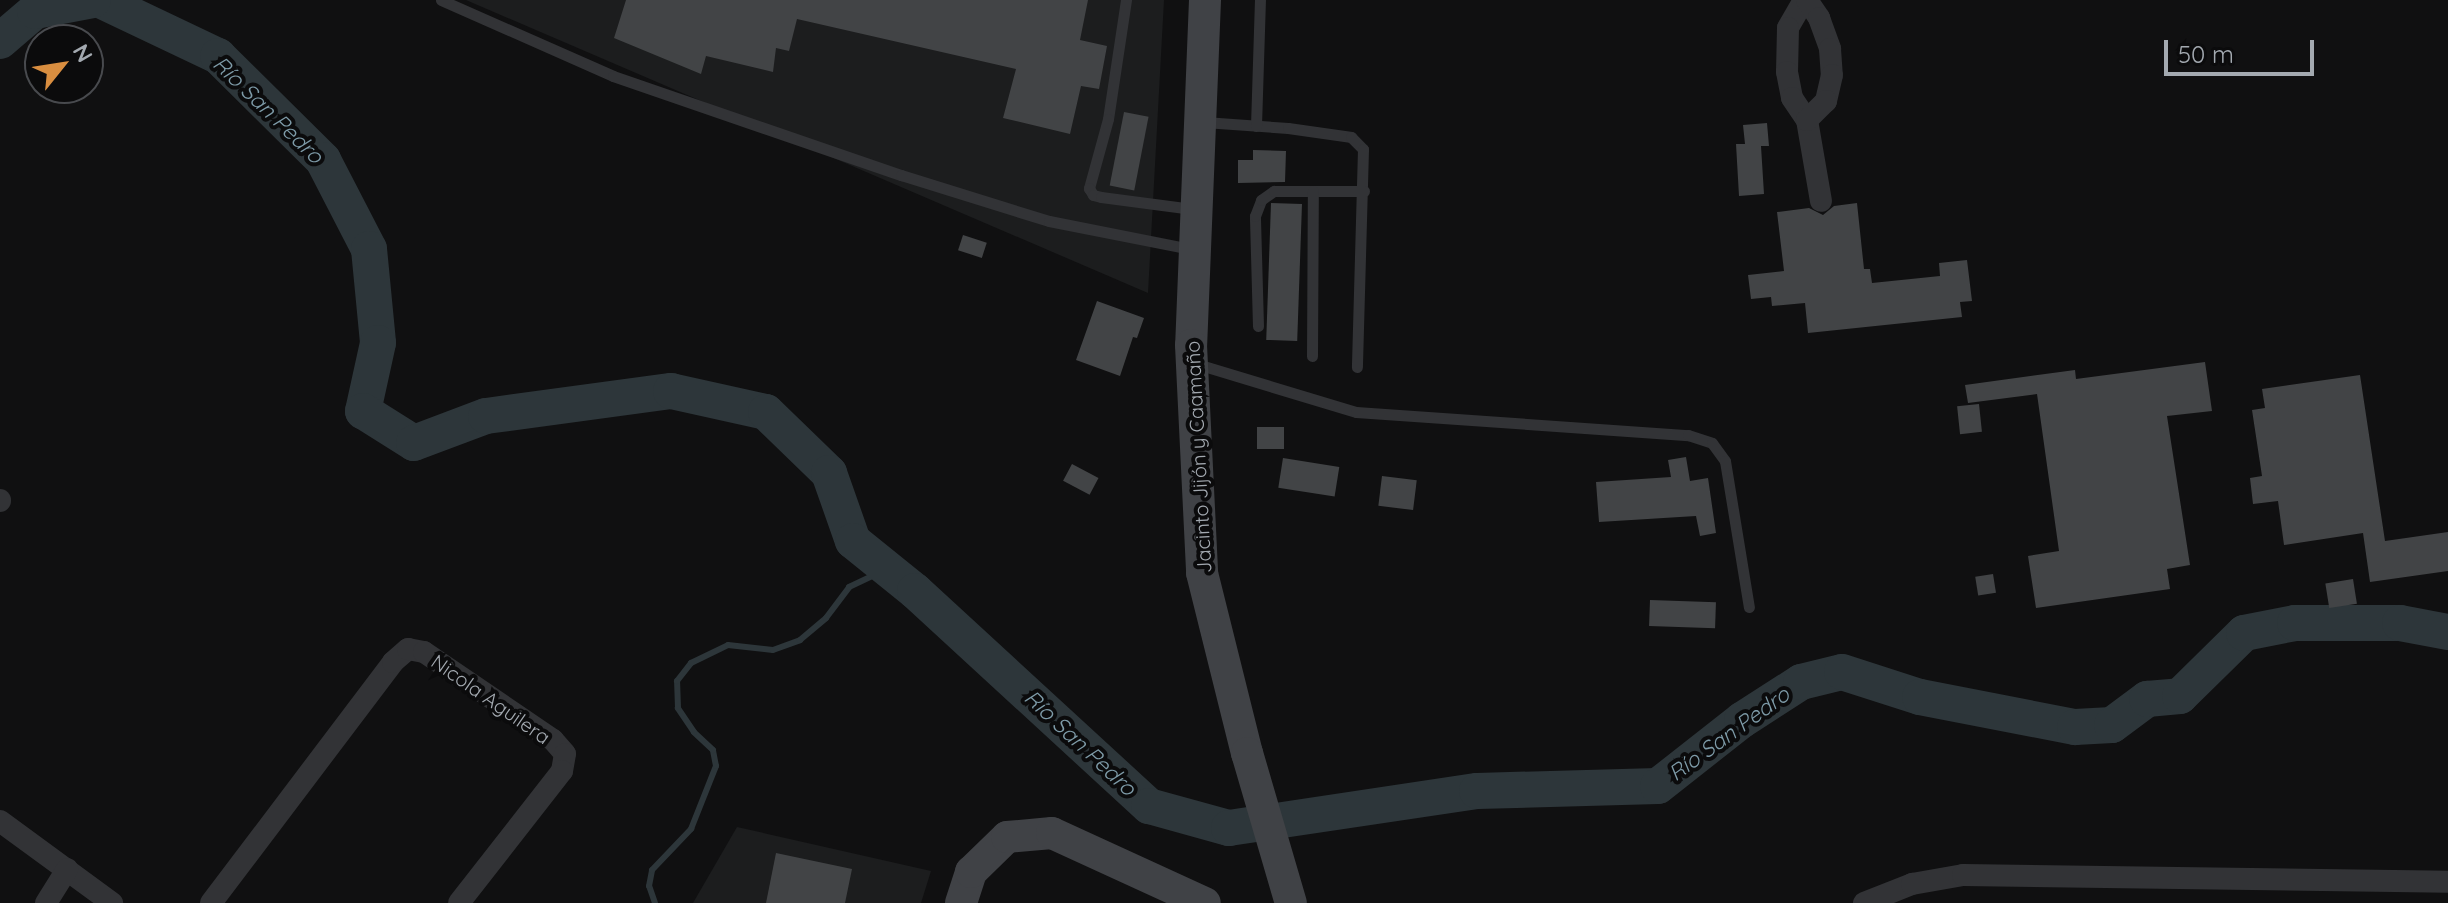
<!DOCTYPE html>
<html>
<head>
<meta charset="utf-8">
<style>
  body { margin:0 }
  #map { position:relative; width:2448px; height:903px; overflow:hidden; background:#101011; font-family:Quicksand,sans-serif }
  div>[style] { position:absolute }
  .built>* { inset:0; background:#1c1d1e }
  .stream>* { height:6px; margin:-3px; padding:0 3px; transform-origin:3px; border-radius:3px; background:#2d363a }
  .river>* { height:36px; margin:-18px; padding:0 18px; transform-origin:18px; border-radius:18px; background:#2d363a }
  .building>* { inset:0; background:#424446; transform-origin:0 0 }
  .lane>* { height:11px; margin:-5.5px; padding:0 5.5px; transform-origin:5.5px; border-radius:5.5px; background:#323336 }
  .street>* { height:22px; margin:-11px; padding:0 11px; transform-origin:11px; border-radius:11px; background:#323336 }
  .secondary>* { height:32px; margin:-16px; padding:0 16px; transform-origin:16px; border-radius:16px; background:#404246 }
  span { translate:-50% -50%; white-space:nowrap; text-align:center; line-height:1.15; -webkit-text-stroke:8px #0b0b0c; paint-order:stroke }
  .street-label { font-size:20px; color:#a3a9b0 }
  .water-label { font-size:22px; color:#7e9ba8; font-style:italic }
  .north { position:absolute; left:24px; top:24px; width:80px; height:80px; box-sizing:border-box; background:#0b0b0c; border:2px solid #484a4e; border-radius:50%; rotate:60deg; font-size:22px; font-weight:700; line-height:32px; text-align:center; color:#a3a9b0 }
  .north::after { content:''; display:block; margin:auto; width:28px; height:36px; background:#d98e40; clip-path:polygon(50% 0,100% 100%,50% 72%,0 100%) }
  .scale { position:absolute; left:2164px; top:40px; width:150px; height:36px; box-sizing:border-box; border:4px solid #a3a9b0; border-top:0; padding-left:10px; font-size:24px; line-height:28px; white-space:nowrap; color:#a3a9b0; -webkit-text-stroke:6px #0b0b0c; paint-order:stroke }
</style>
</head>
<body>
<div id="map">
  <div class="built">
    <i style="clip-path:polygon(466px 0,1164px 0,1148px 293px)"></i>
    <i style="clip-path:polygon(737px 827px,931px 871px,921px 903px,693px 903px)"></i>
  </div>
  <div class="stream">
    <i style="left:655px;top:903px;width:18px;rotate:-109deg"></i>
    <i style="left:649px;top:886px;width:16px;rotate:-79deg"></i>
    <i style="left:652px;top:870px;width:57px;rotate:-46.4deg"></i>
    <i style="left:691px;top:829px;width:68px;rotate:-68.4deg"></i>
    <i style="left:716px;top:766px;width:16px;rotate:-101deg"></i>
    <i style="left:713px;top:750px;width:26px;rotate:-137deg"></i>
    <i style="left:694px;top:732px;width:29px;rotate:-124deg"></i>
    <i style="left:678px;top:708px;width:27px;rotate:-92deg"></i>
    <i style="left:677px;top:681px;width:23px;rotate:-52deg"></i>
    <i style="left:691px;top:663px;width:41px;rotate:-25.9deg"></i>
    <i style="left:728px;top:645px;width:45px;rotate:6.3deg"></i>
    <i style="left:773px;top:650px;width:29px;rotate:-20deg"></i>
    <i style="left:800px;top:640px;width:34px;rotate:-40deg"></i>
    <i style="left:826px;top:618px;width:39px;rotate:-53deg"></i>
    <i style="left:849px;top:587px;width:42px;rotate:-25.3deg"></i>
  </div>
  <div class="river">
    <i style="left:100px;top:0;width:131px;rotate:25.4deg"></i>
    <i style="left:218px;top:56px;width:148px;rotate:44.7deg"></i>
    <i style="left:323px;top:160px;width:100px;rotate:62.7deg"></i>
    <i style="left:369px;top:249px;width:94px;rotate:84.5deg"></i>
    <i style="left:378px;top:343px;width:70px;rotate:102.4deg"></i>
    <i style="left:363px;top:411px;width:60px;rotate:32.1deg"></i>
    <i style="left:414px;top:443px;width:77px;rotate:-20.6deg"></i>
    <i style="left:486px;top:416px;width:187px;rotate:-7.7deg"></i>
    <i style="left:671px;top:391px;width:97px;rotate:12.5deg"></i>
    <i style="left:766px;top:412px;width:88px;rotate:44.1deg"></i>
    <i style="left:829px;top:473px;width:72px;rotate:70.6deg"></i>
    <i style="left:853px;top:541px;width:80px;rotate:38.9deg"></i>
    <i style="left:915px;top:591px;width:318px;rotate:42.6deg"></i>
    <i style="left:1149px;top:806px;width:83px;rotate:15.4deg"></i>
    <i style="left:1229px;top:828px;width:251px;rotate:-8.5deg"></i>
    <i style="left:1477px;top:791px;width:181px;rotate:-1.6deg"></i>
    <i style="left:1658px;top:786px;width:107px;rotate:-38.2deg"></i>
    <i style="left:1742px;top:720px;width:70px;rotate:-32.8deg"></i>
    <i style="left:1801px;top:682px;width:42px;rotate:-13.7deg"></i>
    <i style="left:1842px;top:672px;width:82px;rotate:17.8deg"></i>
    <i style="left:1920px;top:697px;width:158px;rotate:11deg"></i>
    <i style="left:2075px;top:727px;width:37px;rotate:-3deg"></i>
    <i style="left:2112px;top:725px;width:44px;rotate:-36.6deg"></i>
    <i style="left:2147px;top:699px;width:33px;rotate:-5deg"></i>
    <i style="left:2180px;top:696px;width:90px;rotate:-44.5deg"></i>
    <i style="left:2244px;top:633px;width:52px;rotate:-11.1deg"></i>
    <i style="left:2295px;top:623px;width:105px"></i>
    <i style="left:2400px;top:623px;width:49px;rotate:10.6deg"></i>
    <i style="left:0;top:41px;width:46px;rotate:-40.6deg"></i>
    <i style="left:35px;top:11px;width:59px;rotate:-10.7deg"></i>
  </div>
  <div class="building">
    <i style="clip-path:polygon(626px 0,1088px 0,1080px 40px,1107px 46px,1099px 89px,1081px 86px,1070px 134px,1003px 118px,1016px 69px,797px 19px,789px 51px,776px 48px,773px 72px,706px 56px,701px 74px,614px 38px)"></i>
    <i style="left:1124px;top:112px;width:25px;height:75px;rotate:11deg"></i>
    <i style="clip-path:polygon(1767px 123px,1769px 146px,1761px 146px,1764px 194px,1739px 196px,1736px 144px,1745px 144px,1743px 125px)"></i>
    <i style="clip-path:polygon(1253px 150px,1286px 151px,1285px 182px,1238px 183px,1238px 160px,1253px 160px)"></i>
    <i style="left:1271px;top:203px;width:31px;height:137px;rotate:2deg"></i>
    <i style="clip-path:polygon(1857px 203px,1864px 269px,1870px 269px,1872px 283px,1940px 276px,1939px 263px,1967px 260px,1972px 301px,1960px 302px,1962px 317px,1808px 333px,1805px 303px,1772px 306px,1771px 297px,1751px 299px,1748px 275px,1784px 271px,1777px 212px,1809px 208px,1823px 215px,1834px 206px)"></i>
    <i style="left:963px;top:235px;width:25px;height:16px;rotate:18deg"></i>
    <i style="clip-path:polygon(1097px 301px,1144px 318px,1137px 338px,1133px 337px,1120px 376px,1076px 360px)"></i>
    <i style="clip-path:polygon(2205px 362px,2212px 411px,2167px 416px,2190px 565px,2167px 569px,2170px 589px,2036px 608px,2028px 556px,2059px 551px,2037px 394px,1968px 403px,1965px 385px,2075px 370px,2076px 379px)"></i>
    <i style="clip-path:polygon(2360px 375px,2385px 541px,2448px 532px,2448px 571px,2370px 582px,2363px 533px,2284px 545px,2278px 501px,2253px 504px,2250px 478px,2262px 476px,2252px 410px,2265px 408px,2262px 389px)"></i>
    <i style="left:1979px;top:404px;width:28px;height:22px;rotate:84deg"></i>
    <i style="left:1257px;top:427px;width:27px;height:22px"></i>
    <i style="clip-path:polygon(1686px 457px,1690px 481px,1708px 478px,1716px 533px,1700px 536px,1696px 516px,1599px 522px,1596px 482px,1671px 477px,1668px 460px)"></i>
    <i style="left:1283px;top:458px;width:57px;height:30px;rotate:9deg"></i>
    <i style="left:1072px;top:464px;width:30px;height:19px;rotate:28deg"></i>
    <i style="left:1382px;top:476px;width:35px;height:30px;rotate:7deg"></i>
    <i style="left:1993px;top:574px;width:19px;height:18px;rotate:81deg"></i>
    <i style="left:2353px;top:579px;width:25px;height:28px;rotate:81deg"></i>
    <i style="left:1650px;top:600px;width:66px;height:26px;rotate:2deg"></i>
    <i style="clip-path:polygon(776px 853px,852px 869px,845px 903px,766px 903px)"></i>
  </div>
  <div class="lane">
    <i style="left:441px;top:0;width:188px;rotate:23.8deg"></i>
    <i style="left:613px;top:76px;width:305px;rotate:19deg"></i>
    <i style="left:901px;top:175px;width:155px;rotate:17.3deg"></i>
    <i style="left:1049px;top:221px;width:145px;rotate:11.2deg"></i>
    <i style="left:1126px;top:0;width:120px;rotate:98.6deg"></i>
    <i style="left:1108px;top:119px;width:72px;rotate:105.4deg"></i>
    <i style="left:1089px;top:188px;width:8px;rotate:60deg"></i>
    <i style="left:1093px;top:195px;width:8px;rotate:14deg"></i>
    <i style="left:1101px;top:197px;width:92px;rotate:7.5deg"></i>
    <i style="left:1204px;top:122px;width:84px;rotate:4.1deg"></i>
    <i style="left:1288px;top:128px;width:64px;rotate:8.1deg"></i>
    <i style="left:1351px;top:137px;width:17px;rotate:45deg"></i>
    <i style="left:1363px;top:149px;width:218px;rotate:91.6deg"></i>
    <i style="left:1256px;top:126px;width:126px;rotate:-88.2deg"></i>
    <i style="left:1258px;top:326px;width:110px;rotate:-91.6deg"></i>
    <i style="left:1255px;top:216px;width:17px;rotate:-69deg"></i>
    <i style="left:1261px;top:200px;width:16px;rotate:-35deg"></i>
    <i style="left:1274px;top:191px;width:90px"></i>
    <i style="left:1312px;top:356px;width:165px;rotate:-89.7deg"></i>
    <i style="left:1197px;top:364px;width:166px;rotate:16.8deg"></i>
    <i style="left:1356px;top:412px;width:333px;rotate:4deg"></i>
    <i style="left:1688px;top:435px;width:25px;rotate:18deg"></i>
    <i style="left:1712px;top:443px;width:22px;rotate:54deg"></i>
    <i style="left:1725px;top:461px;width:148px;rotate:80.7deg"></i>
  </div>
  <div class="street">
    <i style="left:1804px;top:0;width:32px;rotate:120deg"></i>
    <i style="left:1788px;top:28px;width:44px;rotate:91.3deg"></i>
    <i style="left:1787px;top:72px;width:26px;rotate:79deg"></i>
    <i style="left:1792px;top:98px;width:27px;rotate:56deg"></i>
    <i style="left:1807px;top:120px;width:82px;rotate:80.2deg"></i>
    <i style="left:1807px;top:0;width:22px;rotate:56deg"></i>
    <i style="left:1819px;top:18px;width:33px;rotate:70deg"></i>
    <i style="left:1830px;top:49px;width:26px;rotate:86deg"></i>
    <i style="left:1832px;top:75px;width:27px;rotate:103deg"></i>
    <i style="left:1826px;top:101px;width:27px;rotate:135deg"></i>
    <i style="left:0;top:500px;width:1px;rotate:90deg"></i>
    <i style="left:0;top:821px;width:139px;rotate:36.2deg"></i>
    <i style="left:46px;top:903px;width:40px;rotate:-58deg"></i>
    <i style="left:211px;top:903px;width:302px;rotate:-52.9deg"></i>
    <i style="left:393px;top:662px;width:20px;rotate:-41deg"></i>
    <i style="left:408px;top:649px;width:16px;rotate:11deg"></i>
    <i style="left:424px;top:652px;width:156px;rotate:34.3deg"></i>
    <i style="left:553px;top:740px;width:18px;rotate:49deg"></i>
    <i style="left:565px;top:754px;width:17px;rotate:100deg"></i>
    <i style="left:562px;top:771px;width:167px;rotate:128deg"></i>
    <i style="left:1864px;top:903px;width:52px;rotate:-21.6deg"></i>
    <i style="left:1912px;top:884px;width:52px;rotate:-10deg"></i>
    <i style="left:1963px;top:875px;width:485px;rotate:0.8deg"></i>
  </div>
  <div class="secondary">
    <i style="left:1205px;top:0;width:345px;rotate:92.3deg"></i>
    <i style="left:1191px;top:345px;width:228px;rotate:87.2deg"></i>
    <i style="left:1202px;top:573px;width:186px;rotate:76deg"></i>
    <i style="left:1247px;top:753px;width:156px;rotate:73.7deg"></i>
    <i style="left:961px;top:903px;width:33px;rotate:-72deg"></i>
    <i style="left:971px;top:872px;width:50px;rotate:-44.2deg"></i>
    <i style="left:1007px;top:837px;width:45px;rotate:-5.1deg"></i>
    <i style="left:1052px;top:833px;width:168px;rotate:24.6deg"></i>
  </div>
  <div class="street-label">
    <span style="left:1198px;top:457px;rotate:-93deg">Jacinto Jijón y Caamaño</span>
    <span style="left:491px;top:699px;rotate:35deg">Nicola Aguilera</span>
  </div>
  <div class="water-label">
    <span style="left:268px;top:110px;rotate:44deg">Río San Pedro</span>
    <span style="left:1729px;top:734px;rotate:-36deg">Río San Pedro</span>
    <span style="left:1080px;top:743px;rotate:43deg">Río San Pedro</span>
  </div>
  <div class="north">N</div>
  <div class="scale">50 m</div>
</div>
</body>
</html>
